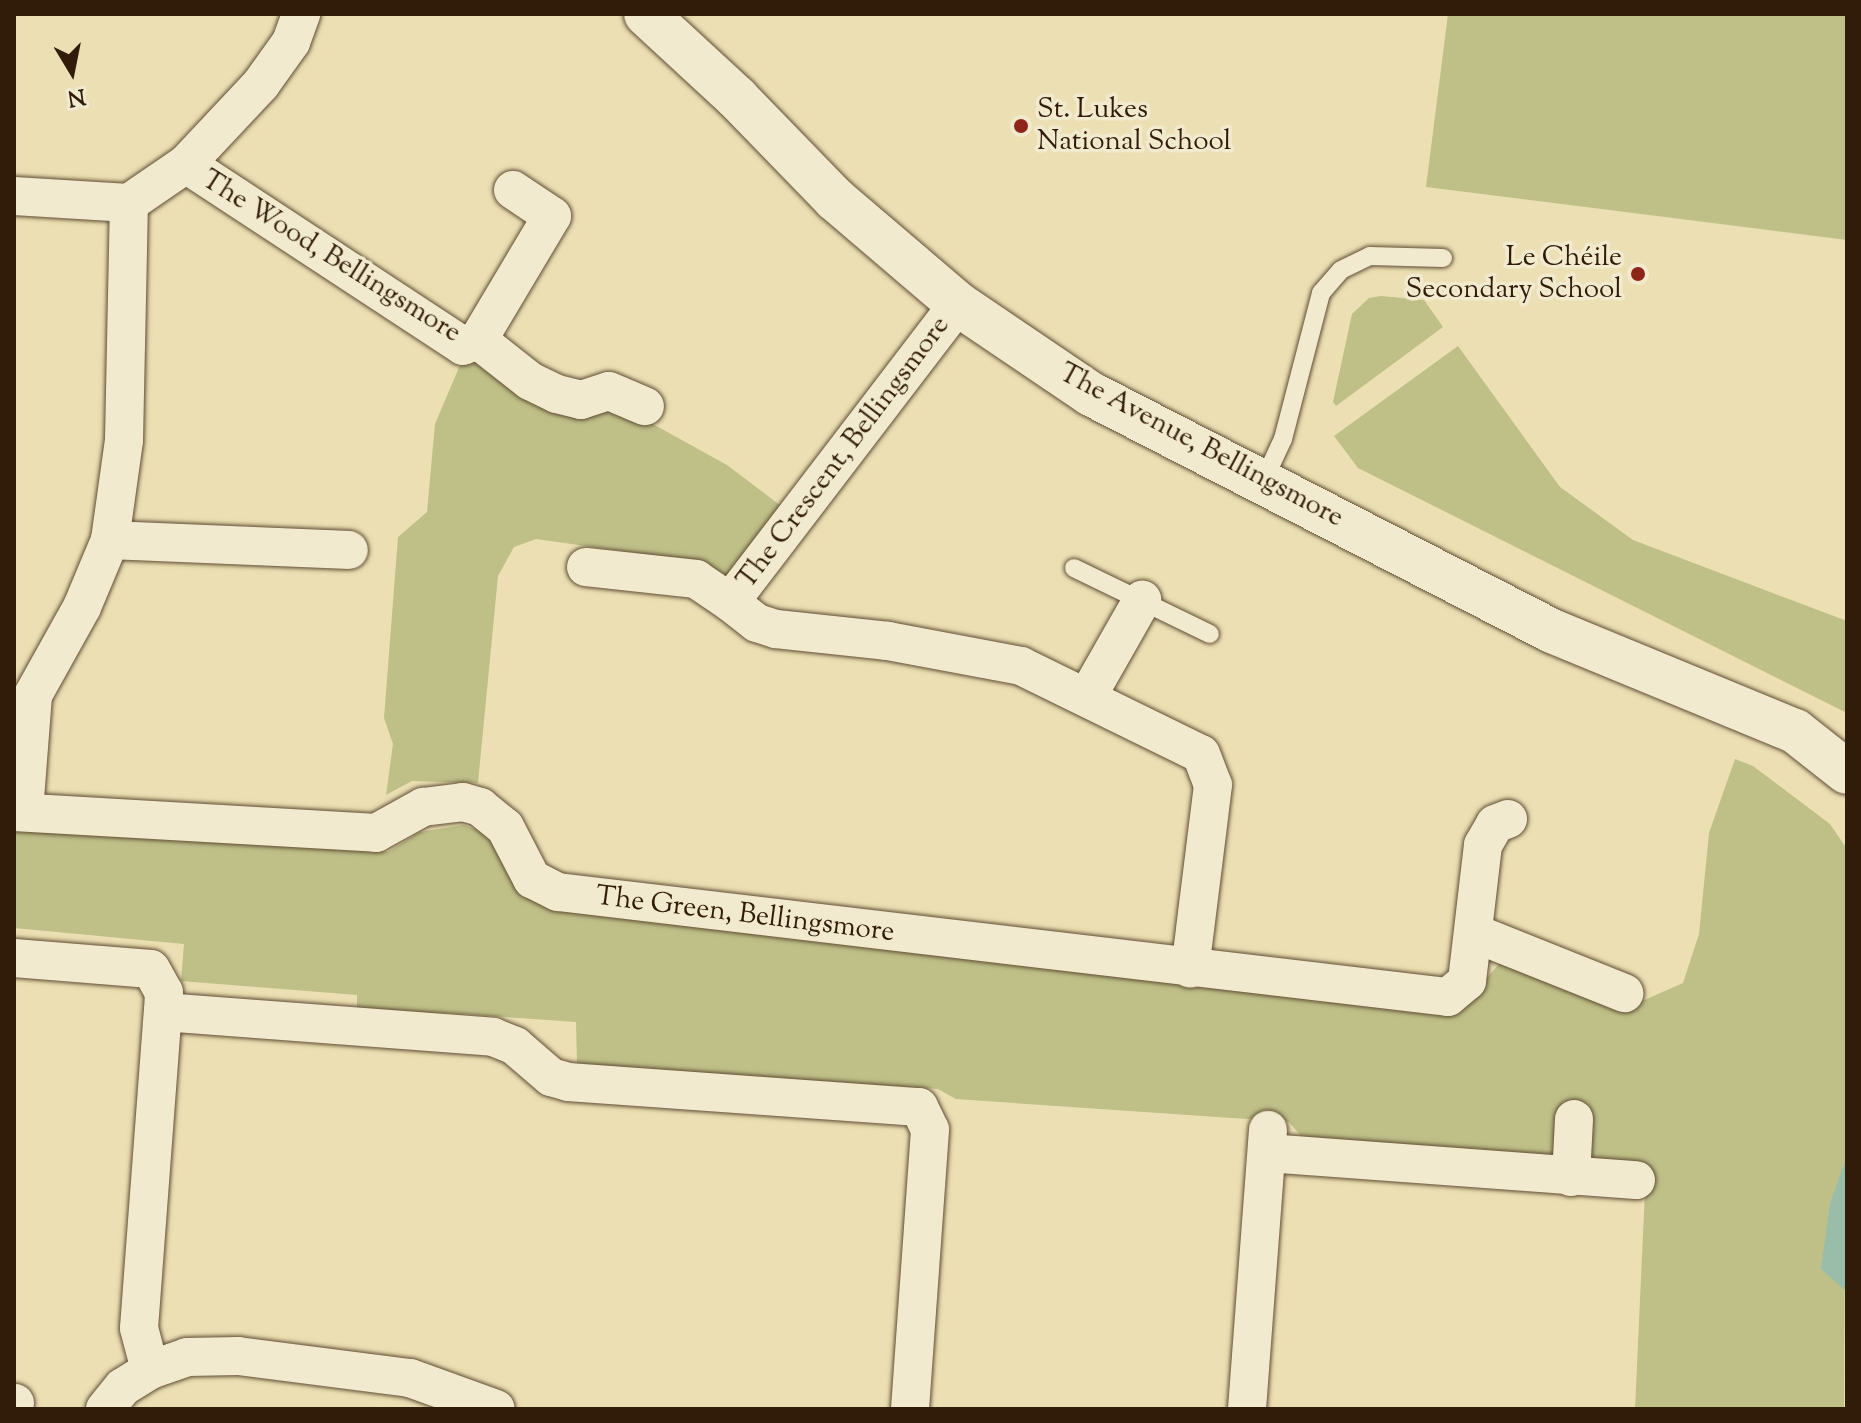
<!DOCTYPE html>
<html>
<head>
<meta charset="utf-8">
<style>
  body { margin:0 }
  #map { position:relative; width:1861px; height:1423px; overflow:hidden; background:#ebdfb3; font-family:"Sorts Mill Goudy",serif }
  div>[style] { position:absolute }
  .green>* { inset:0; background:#bec088 }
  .water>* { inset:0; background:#99bda9 }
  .roads { filter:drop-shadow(0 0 2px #604d34) drop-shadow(0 0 2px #604d34) }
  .lane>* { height:18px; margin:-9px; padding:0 9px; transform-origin:9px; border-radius:9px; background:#f2eace }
  .street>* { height:38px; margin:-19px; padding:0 19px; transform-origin:19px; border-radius:19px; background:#f2eace }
  .secondary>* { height:44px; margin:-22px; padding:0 22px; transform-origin:22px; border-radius:22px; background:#f2eace }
  .dots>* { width:22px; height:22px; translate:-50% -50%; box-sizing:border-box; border:4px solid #f2eace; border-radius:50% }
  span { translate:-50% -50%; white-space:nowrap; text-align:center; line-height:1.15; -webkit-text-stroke:7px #f2eace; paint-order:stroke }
  .poi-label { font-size:28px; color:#311c09 }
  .left { translate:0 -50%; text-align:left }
  .right { translate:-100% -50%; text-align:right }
  .street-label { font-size:28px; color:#311c09 }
  .frame { position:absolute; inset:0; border:16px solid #311c09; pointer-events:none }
  .north { position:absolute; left:32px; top:32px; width:80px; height:80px; -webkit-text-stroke:6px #f2eace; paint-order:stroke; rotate:170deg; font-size:22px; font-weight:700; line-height:32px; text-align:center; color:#311c09 }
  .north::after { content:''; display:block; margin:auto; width:28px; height:36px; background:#311c09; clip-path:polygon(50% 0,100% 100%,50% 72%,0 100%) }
</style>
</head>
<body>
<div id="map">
  <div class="green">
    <i style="clip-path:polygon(1448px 14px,1847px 14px,1847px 240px,1426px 187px)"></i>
    <i style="clip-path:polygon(1381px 296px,1424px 300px,1443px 327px,1336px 406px,1333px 402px,1352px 314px,1369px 298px)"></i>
    <i style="clip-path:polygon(1458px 346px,1560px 487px,1633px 540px,1847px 621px,1847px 713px,1358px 468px,1334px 436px)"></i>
    <i style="clip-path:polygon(466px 351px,651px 423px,727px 465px,781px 506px,730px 578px,664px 557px,536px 539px,514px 547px,498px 576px,478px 783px,412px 781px,386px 795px,393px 744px,384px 718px,398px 537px,427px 512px,435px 424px)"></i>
    <i style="clip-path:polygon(1735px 759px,1753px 766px,1830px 824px,1847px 849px,1844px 1409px,1635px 1409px,1646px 1169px,1307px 1143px,1289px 1122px,956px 1099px,938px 1089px,577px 1065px,576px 1022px,448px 1013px,357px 1013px,357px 995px,181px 981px,184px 944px,14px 928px,14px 831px,388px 852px,420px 832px,463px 825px,496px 837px,560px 908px,1435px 1015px,1466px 1000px,1503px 960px,1626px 1008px,1683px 983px,1699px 934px,1709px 833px)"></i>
  </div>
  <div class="water">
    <i style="clip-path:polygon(1847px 1156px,1847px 1292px,1821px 1269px,1830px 1203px)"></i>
  </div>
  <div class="roads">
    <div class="lane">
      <i style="left:1263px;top:482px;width:47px;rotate:-65.1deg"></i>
      <i style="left:1283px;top:439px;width:151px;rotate:-75.4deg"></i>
      <i style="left:1321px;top:293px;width:30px;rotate:-49deg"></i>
      <i style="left:1341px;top:270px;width:32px;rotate:-26deg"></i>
      <i style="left:1370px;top:256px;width:73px;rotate:1.6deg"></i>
      <i style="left:1074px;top:568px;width:151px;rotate:25.9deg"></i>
    </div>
    <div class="street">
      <i style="left:186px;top:164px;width:331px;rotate:33.3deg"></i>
      <i style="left:463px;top:346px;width:16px;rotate:-22deg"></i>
      <i style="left:513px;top:190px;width:47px;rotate:33.7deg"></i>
      <i style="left:552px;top:216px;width:144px;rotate:120.8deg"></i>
      <i style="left:478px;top:340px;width:66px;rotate:38.3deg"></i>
      <i style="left:530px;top:381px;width:30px;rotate:26deg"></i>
      <i style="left:557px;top:394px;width:25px;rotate:14deg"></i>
      <i style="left:581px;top:400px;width:29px;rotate:-18deg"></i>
      <i style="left:609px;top:391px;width:39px;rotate:23deg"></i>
      <i style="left:14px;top:196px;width:115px;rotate:3.5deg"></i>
      <i style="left:129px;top:203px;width:69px;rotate:-34.4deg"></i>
      <i style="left:186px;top:164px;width:110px;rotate:-46.8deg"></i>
      <i style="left:261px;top:84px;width:52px;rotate:-54.5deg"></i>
      <i style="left:291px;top:42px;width:30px;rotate:-70deg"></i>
      <i style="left:958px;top:304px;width:375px;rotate:127.4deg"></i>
      <i style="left:730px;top:602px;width:34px;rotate:38deg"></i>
      <i style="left:757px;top:623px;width:20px;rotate:18deg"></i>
      <i style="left:776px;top:629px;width:113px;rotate:6.1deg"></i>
      <i style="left:888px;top:641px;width:135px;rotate:10.6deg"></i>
      <i style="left:1021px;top:666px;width:200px;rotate:26.1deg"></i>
      <i style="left:1201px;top:754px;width:33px;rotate:69deg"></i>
      <i style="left:1213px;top:785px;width:185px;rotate:97.1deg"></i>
      <i style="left:110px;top:540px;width:239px;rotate:2.4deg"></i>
      <i style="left:586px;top:567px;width:111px;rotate:6.2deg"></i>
      <i style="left:696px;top:579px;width:41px;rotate:34.1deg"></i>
      <i style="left:1087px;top:697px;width:112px;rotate:-60.4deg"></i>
      <i style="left:14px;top:812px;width:363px;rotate:3.3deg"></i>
      <i style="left:376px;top:833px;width:54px;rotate:-29deg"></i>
      <i style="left:423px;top:807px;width:40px;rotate:-7.1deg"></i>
      <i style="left:463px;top:802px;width:18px;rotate:16deg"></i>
      <i style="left:480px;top:807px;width:32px;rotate:39deg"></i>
      <i style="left:505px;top:827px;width:59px;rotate:62.6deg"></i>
      <i style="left:532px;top:879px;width:29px;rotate:27deg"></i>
      <i style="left:558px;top:892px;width:896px;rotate:6.73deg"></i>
      <i style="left:1448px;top:997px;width:25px;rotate:-40deg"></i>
      <i style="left:1467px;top:981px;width:137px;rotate:-83.3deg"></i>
      <i style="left:1483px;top:845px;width:24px;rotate:-60deg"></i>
      <i style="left:1495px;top:824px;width:14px;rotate:-21deg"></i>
      <i style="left:24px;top:812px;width:117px;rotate:-85.6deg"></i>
      <i style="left:33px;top:695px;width:101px;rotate:-60.9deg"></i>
      <i style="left:82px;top:607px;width:73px;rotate:-67.3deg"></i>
      <i style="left:110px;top:540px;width:101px;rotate:-82deg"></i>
      <i style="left:124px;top:440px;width:237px;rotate:-88.8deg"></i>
      <i style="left:1474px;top:933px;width:162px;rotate:21.8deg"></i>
      <i style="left:14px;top:958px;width:137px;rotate:4.6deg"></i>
      <i style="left:151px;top:969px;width:26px;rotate:61deg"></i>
      <i style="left:164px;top:992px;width:20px;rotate:93deg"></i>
      <i style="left:163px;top:1012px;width:331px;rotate:4.3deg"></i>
      <i style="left:493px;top:1037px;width:24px;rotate:22deg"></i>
      <i style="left:515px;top:1046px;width:48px;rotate:40.7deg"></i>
      <i style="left:551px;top:1077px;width:18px;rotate:16deg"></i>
      <i style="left:568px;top:1082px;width:352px;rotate:4.1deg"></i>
      <i style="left:919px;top:1107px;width:25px;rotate:64deg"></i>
      <i style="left:930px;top:1130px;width:280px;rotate:94.1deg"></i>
      <i style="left:1267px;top:1153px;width:370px;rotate:4.2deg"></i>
      <i style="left:1571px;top:1177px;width:58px;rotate:-87deg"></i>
      <i style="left:150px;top:1370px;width:43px;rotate:-104.7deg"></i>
      <i style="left:139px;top:1328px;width:317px;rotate:-85.7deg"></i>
      <i style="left:14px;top:1403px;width:1px"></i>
      <i style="left:105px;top:1409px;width:28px;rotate:-51deg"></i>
      <i style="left:123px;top:1387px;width:32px;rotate:-32deg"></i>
      <i style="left:150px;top:1370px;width:39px;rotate:-19deg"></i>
      <i style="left:187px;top:1357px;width:51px;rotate:-1.1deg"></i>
      <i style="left:238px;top:1356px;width:173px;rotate:7.3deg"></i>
      <i style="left:410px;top:1378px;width:91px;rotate:19.8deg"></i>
      <i style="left:1247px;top:1409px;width:280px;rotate:-85.7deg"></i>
    </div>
    <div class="secondary">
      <i style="left:646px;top:14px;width:124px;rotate:42.7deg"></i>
      <i style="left:737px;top:98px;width:141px;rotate:45.9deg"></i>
      <i style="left:835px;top:199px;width:162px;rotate:40.5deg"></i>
      <i style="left:958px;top:304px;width:161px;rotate:34.1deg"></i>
      <i style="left:1091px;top:394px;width:518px;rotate:27.21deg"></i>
      <i style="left:1552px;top:631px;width:263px;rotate:22.4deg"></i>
      <i style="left:1795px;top:731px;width:66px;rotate:38.3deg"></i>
    </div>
  </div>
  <div class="dots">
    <i style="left:1021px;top:126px;background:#8f2418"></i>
    <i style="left:1638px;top:274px;background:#8f2418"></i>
  </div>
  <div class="poi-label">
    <span class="left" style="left:1037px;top:126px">St. Lukes<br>National School</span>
    <span class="right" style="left:1622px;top:274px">Le Chéile<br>Secondary School</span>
  </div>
  <div class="street-label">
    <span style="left:331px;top:257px;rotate:32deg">The Wood, Bellingsmore</span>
    <span style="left:1201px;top:446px;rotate:28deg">The Avenue, Bellingsmore</span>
    <span style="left:844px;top:453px;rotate:-53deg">The Crescent, Bellingsmore</span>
    <span style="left:745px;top:915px;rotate:7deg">The Green, Bellingsmore</span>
  </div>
  <div class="frame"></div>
  <div class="north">N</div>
</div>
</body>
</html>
